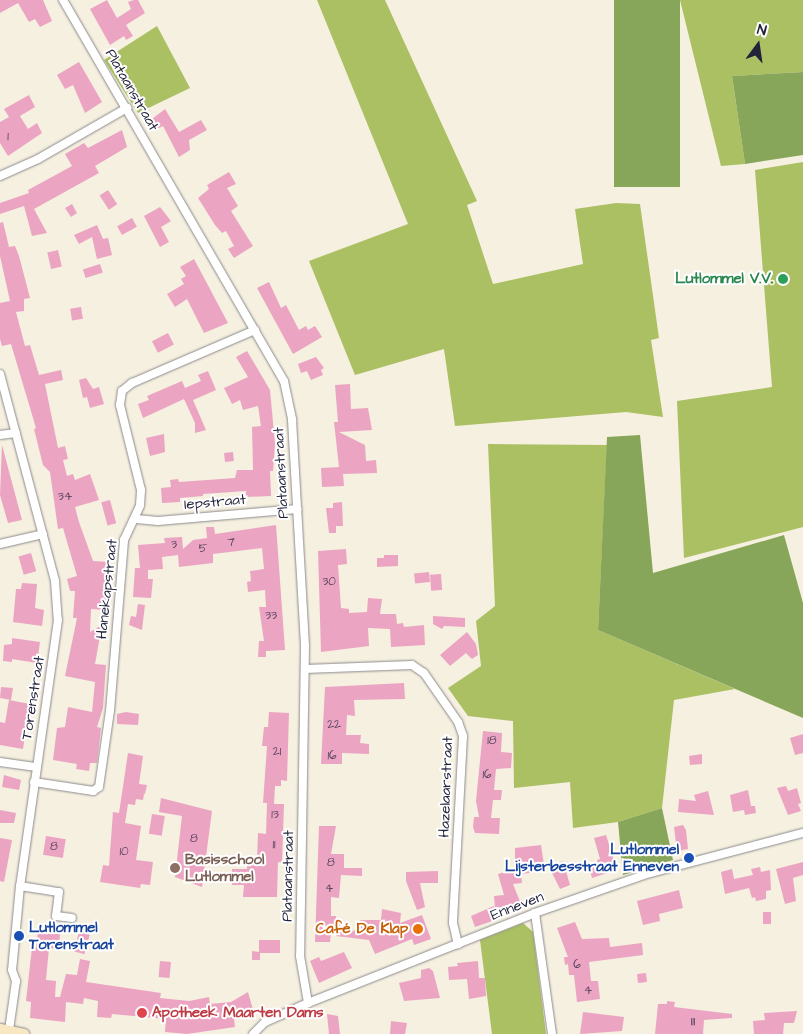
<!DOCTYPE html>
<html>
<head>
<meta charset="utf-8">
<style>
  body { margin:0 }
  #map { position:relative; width:803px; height:1034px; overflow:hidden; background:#f5f0df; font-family:"Architects Daughter",sans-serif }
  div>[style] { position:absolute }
  .green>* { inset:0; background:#abbf63 }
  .forest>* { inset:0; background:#88a659; transform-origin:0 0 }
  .building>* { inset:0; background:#eca4c3; transform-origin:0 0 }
  .roads { filter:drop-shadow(0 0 1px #8c898d) drop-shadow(0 0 1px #8c898d) }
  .street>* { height:8px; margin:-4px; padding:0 4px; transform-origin:4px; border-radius:4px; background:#fff }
  .secondary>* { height:11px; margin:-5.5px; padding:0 5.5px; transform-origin:5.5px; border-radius:5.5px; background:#f9e7c3 }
  .dots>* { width:14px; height:14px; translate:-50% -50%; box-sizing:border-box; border:2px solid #fff; border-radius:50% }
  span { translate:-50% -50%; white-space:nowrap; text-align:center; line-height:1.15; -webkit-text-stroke:4px #fff; paint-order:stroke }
  .number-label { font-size:12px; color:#54425d }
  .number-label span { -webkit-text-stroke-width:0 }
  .street-label { font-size:15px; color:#22223b }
  .leisure-label { font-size:15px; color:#27864d; font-weight:700 }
  .right { translate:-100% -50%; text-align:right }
  .transit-label { font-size:15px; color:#164399; font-weight:700 }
  .left { translate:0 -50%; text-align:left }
  .education-label { font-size:15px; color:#785e54; font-weight:700 }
  .food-label { font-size:15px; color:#c56008; font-weight:700 }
  .health-label { font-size:15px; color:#be3a42; font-weight:700 }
  .north { position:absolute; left:733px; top:20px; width:50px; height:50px; -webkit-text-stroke:4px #fff; paint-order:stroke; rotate:14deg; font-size:14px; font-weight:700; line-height:20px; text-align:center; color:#22223b }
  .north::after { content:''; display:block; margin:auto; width:18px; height:22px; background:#22223b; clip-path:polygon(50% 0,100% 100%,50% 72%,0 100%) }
</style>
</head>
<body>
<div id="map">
  <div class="green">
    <i style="clip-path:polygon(317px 0,385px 0,477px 201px,467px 205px,493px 284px,583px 264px,575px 209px,616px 203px,640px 204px,659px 338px,651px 340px,663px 417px,626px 412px,455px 426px,444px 349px,355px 375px,309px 261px,408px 224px)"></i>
    <i style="clip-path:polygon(680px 0,803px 0,803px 72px,732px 76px,745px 164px,721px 166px)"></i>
    <i style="clip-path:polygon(157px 26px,190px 88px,138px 113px,104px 60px)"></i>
    <i style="clip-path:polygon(803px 162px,803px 527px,684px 558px,677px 401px,772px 387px,755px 170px)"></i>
    <i style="clip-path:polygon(488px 444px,607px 445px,598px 630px,735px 689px,674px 700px,662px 808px,618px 822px,573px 828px,570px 782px,514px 788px,513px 721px,468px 716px,448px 688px,481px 666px,476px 621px,495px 606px)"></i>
    <i style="clip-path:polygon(523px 923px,533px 932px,546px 1034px,492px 1034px,480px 940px)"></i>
  </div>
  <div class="forest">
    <i style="left:614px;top:0;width:66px;height:187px"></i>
    <i style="clip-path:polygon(803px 72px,803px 155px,745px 164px,732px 76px)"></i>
    <i style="clip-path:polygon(640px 435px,653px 573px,784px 535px,803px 603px,803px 718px,598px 630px,607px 437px)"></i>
    <i style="clip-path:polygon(662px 808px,673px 860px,623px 875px,618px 822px)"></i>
  </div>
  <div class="building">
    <i style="clip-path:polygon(0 0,43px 0,52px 21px,40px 27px,35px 19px,29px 22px,18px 3px,0 13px)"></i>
    <i style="clip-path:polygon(107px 0,117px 18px,131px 9px,128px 2px,134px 0,138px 0,145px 13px,126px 25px,133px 36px,126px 40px,124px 36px,110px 45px,90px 9px)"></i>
    <i style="clip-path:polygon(79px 62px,102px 102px,85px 113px,73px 85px,65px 89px,57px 75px)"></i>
    <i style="clip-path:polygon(29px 95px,35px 107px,20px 116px,28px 129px,37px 123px,42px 133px,8px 156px,0 143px,0 122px,9px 117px,4px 109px)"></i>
    <i style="clip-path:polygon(165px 109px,179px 132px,201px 120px,207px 130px,189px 140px,190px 150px,179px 157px,163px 126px,157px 129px,152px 119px)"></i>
    <i style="clip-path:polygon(122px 130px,127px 147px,95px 166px,99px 173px,34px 209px,47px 233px,32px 236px,24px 206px,0 214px,0 203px,29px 193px,28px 190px,72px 166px,65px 154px,84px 143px,88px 148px)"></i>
    <i style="clip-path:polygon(229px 172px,236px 184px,227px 188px,238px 206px,231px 211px,253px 246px,234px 258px,228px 249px,234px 246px,226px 231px,222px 233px,215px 225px,198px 198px,209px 189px,207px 185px)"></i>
    <i style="left:108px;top:190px;width:17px;height:10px;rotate:57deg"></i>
    <i style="clip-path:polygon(72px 204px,77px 213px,71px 217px,65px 208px)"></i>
    <i style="clip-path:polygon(160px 207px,171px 221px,161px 227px,169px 242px,160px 247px,144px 216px)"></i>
    <i style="left:132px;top:218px;width:10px;height:17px;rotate:61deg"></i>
    <i style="clip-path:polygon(3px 222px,9px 247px,15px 246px,19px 256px,30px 298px,24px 299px,24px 311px,16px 312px,25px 346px,30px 345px,39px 375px,61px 370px,63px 380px,45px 384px,58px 448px,65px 446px,68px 459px,63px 460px,67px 476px,73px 474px,75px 480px,90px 474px,99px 500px,75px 507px,79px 522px,93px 561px,109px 562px,106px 610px,91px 609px,90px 632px,102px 625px,95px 664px,106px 665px,103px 708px,97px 727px,101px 728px,97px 763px,90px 763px,89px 771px,76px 769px,77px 764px,53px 760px,57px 728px,65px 727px,68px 707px,92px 712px,95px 682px,65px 676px,77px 618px,73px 618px,75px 591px,70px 591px,67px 579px,77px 576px,63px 528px,58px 529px,50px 472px,43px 465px,34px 429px,36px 428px,11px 344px,2px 346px,0 339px,0 303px,10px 301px,0 256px,0 223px)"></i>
    <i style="clip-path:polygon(97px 225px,103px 239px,108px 238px,112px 255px,97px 259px,92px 237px,79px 244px,74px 235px)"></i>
    <i style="left:58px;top:250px;width:17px;height:11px;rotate:77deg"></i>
    <i style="clip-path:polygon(194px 259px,228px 323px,204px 333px,187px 299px,175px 307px,167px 294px,184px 284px,181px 279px,186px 276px,180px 267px)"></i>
    <i style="left:100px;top:264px;width:9px;height:18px;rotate:72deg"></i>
    <i style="clip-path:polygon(269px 282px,281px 308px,286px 305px,299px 330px,306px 326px,308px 330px,315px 326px,322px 337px,293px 354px,257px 288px)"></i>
    <i style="left:81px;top:307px;width:12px;height:11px;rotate:81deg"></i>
    <i style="left:168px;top:333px;width:13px;height:18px;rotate:63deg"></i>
    <i style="clip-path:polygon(247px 351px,270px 390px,275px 444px,273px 471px,270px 471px,271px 496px,246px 497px,246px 491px,203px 494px,203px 496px,180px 498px,180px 502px,162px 503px,161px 488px,171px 487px,170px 480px,178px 479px,179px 482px,235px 478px,237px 470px,253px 470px,252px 427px,261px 426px,258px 406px,243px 410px,240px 400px,232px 404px,224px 388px,248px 377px,236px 357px)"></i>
    <i style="clip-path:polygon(316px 357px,324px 368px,321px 370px,323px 375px,311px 380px,307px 371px,301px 373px,298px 364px)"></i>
    <i style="clip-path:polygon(208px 371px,216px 390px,193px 400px,206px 430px,195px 433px,195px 423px,184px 399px,143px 418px,138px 404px,149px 400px,147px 396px,182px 381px,185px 388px,201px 381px,198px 375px)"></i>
    <i style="clip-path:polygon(86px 378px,93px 389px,99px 387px,104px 404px,90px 408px,87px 397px,83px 398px,79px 380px)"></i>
    <i style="clip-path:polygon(350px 384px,351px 409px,368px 408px,372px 430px,339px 432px,365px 445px,366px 461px,376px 460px,377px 473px,343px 474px,344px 486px,322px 487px,321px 468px,339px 467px,334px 422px,338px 422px,335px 385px)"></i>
    <i style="clip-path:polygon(164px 434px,165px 452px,150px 456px,146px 438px)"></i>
    <i style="clip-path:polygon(2px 445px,22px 520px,8px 523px,0 495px)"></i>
    <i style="left:233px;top:452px;width:9px;height:9px;rotate:84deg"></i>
    <i style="left:110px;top:500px;width:24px;height:9px;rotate:75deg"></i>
    <i style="clip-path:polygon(342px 502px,343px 526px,336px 526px,336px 533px,329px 533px,326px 508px,333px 508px,333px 503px)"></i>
    <i style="clip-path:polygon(276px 525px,285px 650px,266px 651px,266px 657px,258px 657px,259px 641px,264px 641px,259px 607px,266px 607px,265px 590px,248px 592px,247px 582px,251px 581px,250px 571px,264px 569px,262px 548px,213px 554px,213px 563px,179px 567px,178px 555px,162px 557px,163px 569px,148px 570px,148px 579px,153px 579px,151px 598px,133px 597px,135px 568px,140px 568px,138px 545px,165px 543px,164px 538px,182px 537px,183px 549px,193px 540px,207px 538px,206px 527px,214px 527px,215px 534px)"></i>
    <i style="clip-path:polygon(346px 549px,347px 564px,338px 565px,341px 608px,349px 609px,349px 613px,367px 612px,368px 598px,382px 599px,380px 614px,396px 614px,397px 624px,403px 623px,404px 627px,424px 625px,425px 645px,391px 647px,390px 629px,368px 628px,369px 646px,321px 652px,318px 551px)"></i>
    <i style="left:31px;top:553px;width:19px;height:13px;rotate:74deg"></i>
    <i style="clip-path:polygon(384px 555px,398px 555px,398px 566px,377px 567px,377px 558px,384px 558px)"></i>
    <i style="left:429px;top:572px;width:10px;height:15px;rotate:84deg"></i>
    <i style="left:441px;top:574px;width:16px;height:11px;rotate:86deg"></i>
    <i style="clip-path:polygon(22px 583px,37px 584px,35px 608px,44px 610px,42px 626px,13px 622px,16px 589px,21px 589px)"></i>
    <i style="clip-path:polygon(138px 604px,145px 605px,142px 630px,129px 625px,131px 616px,136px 617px)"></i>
    <i style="clip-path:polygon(433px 616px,465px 618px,465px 627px,444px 626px,442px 629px,433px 624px)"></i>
    <i style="clip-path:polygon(467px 632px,476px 644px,478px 655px,472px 659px,466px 653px,450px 666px,440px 655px)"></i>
    <i style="clip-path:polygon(12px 638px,40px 642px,37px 663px,12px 659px,12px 662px,3px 661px,4px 645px,12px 644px)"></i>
    <i style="clip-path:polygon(404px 683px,405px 699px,354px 700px,355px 716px,347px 715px,346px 735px,361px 735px,360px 743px,369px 744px,369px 754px,342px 753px,342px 764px,321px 764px,325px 687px)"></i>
    <i style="clip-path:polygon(1px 687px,13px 688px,11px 700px,0 698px)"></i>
    <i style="clip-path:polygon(9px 700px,30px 704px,23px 749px,0 745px,0 722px,5px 723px)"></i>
    <i style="clip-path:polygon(126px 712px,139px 714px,138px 725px,117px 724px,117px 714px)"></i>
    <i style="clip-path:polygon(269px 712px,289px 713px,287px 781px,281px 780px,281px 786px,275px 786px,274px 804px,284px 804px,282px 863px,278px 862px,277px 897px,243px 897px,244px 885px,232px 885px,232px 869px,247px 869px,247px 861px,257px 861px,258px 833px,266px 834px,267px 803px,263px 803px,267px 746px,262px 746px,264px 727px,268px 727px)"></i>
    <i style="clip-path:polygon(483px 731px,502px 733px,501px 752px,512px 753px,511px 768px,496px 769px,494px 790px,502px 790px,501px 800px,493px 800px,491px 818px,500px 818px,499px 834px,475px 833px,473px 827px,474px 817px,479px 817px,476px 801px)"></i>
    <i style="clip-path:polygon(803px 734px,803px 753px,795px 755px,790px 738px)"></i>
    <i style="clip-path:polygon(128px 753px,143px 756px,139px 784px,147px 785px,145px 794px,137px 793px,144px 794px,143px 800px,136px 799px,135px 805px,128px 804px,125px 823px,141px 826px,136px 860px,153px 862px,150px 885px,141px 884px,140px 888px,100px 882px,103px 865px,109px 866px,113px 812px,119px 813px)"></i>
    <i style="clip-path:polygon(702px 754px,702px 764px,690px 765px,689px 756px)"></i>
    <i style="clip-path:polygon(4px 775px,21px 780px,19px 790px,2px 787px)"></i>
    <i style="clip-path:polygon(786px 786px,788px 791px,797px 788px,801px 803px,798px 804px,801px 811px,788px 815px,777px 788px)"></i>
    <i style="clip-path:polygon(748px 790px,751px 806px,755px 806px,756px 813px,745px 815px,744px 810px,733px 812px,730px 795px)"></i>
    <i style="clip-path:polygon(708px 791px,714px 815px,678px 812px,679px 799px,696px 801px,694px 795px)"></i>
    <i style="clip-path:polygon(161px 798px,212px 811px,202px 887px,175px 877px,182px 816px,159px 812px)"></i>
    <i style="clip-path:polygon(0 810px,16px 813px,14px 823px,0 823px)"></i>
    <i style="left:152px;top:814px;width:13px;height:20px;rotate:9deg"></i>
    <i style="clip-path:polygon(683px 825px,686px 830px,688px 849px,677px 851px,674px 827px)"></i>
    <i style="clip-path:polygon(319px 826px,336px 826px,331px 854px,344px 854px,344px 868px,362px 868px,362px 876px,341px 875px,339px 898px,331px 897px,331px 916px,336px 916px,336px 922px,342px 923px,342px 932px,359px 930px,360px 920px,381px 920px,382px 909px,401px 913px,400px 923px,422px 915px,431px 939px,414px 945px,412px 939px,375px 954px,369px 940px,336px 936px,336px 933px,331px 933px,330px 942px,315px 942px)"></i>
    <i style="clip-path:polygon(606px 835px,617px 870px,592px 878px,589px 867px,598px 864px,597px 860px,600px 859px,594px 838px)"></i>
    <i style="left:46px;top:836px;width:20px;height:19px;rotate:9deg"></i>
    <i style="clip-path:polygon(0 838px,12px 840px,4px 882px,0 881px)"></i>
    <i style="clip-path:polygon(541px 845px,545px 871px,521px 874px,522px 883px,513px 884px,521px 904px,495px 908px,494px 896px,504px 895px,498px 874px,515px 869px,515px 848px)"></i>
    <i style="clip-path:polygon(563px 861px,570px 885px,560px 889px,549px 867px)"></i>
    <i style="clip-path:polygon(803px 862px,803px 875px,793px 878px,796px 901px,785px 904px,776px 869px)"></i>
    <i style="clip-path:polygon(760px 867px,761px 872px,770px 870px,771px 890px,766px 891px,766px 899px,756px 901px,755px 897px,752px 898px,749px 888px,725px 894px,721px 872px,732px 869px,734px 879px,753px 875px,751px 869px)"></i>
    <i style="clip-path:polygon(438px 871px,438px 883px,420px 883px,425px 907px,417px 910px,406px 881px,406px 872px)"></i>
    <i style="clip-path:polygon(679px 890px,683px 908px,659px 914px,660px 921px,643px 925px,637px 901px)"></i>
    <i style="clip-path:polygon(494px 906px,498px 919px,475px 927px,471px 916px)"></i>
    <i style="left:763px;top:912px;width:8px;height:12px"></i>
    <i style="clip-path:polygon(575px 922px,582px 939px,609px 938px,610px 947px,642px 943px,643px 955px,589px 962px,591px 981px,598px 981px,600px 999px,577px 1002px,574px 975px,569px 975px,568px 964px,565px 965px,564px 957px,568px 957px,557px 928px)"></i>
    <i style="clip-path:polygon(38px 931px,60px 933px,59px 949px,49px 948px,46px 980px,56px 981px,55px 997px,60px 997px,66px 974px,77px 975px,80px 959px,90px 961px,86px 982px,161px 993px,160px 998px,189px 1001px,209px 997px,210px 1004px,231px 1002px,248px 992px,254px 1013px,234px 1019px,235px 1027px,187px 1034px,165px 1032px,166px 1019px,112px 1014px,111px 1018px,97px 1017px,98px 1001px,84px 998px,83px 1004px,66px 1002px,65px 1022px,30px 1018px,31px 1002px,26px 1001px,32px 947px,36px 947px)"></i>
    <i style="left:79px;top:932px;width:11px;height:20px;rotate:15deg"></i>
    <i style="clip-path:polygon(259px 940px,280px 940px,280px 953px,260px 953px,260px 960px,252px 960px,252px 951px,259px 952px)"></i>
    <i style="clip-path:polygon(344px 952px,352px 968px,319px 983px,310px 961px,319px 957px,321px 961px)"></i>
    <i style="left:160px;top:961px;width:11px;height:16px;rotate:5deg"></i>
    <i style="clip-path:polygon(478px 961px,479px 978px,485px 978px,486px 996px,469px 999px,467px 979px,449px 980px,448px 967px,458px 966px,457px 963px)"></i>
    <i style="clip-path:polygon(429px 968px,433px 971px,440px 998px,404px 1001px,399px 983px,421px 978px,421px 970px)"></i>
    <i style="left:646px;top:973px;width:9px;height:9px;rotate:84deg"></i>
    <i style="clip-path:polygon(667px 1001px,675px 1002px,674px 1007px,732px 1014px,732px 1018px,704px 1020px,703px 1034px,655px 1034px,658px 1004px,667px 1004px)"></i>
    <i style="clip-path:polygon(797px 1011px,794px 1023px,784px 1023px,783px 1034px,754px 1034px,753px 1021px,765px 1020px,764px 1013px)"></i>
    <i style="clip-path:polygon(583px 1012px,624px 1017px,622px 1031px,580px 1034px)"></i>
    <i style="clip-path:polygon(327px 1014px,338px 1016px,340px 1034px,329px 1034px)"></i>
    <i style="clip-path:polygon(391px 1021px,407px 1023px,405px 1034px,390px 1034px)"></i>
  </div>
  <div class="roads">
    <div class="street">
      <i style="left:63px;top:0;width:440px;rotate:59.9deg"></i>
      <i style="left:284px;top:381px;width:40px;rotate:78deg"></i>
      <i style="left:292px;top:420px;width:226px;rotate:86.7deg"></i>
      <i style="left:305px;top:646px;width:310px;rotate:90.9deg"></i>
      <i style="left:300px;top:956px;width:48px;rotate:80.3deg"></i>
      <i style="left:0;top:176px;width:42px;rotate:-24.1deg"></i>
      <i style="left:38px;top:159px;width:103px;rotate:-29.8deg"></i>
      <i style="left:0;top:374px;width:214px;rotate:75.1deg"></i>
      <i style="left:55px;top:581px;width:39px;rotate:86deg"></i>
      <i style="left:58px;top:620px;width:269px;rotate:98.1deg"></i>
      <i style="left:20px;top:886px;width:84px;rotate:95.4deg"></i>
      <i style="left:12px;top:970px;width:12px;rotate:70deg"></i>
      <i style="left:16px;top:981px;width:49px;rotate:98.1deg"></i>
      <i style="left:0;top:435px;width:16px;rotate:-7deg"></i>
      <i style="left:136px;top:519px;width:22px;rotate:5deg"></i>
      <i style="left:158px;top:521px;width:140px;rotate:-4.9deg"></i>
      <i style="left:0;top:544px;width:44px;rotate:-13.1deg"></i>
      <i style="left:305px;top:669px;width:107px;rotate:-2.1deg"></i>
      <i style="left:412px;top:665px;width:14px;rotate:34deg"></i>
      <i style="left:424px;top:673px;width:60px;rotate:55.2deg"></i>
      <i style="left:458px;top:722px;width:15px;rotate:70deg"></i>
      <i style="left:463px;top:736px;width:187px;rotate:93.1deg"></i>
      <i style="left:453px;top:923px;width:22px;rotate:77deg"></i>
      <i style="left:0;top:762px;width:37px;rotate:8deg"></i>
      <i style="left:34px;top:782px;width:60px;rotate:8.7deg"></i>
      <i style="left:93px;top:791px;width:7px;rotate:-34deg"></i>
      <i style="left:99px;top:787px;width:77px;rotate:-81.8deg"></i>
      <i style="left:110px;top:711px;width:172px;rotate:-85.3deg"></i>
      <i style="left:124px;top:540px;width:38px;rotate:-65deg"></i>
      <i style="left:140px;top:505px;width:15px;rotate:-86deg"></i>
      <i style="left:141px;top:490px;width:88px;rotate:-103.9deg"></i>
      <i style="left:120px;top:405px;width:14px;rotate:-82deg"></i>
      <i style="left:122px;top:391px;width:13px;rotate:-39deg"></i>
      <i style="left:132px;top:383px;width:134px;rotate:-23.3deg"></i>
      <i style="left:20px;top:886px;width:39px;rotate:9deg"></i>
      <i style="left:59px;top:892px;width:24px;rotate:97deg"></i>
      <i style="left:56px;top:916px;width:16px;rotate:7deg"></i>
      <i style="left:535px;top:913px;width:122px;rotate:82deg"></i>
      <i style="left:253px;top:1034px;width:17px;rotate:-45deg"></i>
      <i style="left:265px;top:1022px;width:47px;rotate:-23.8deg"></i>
      <i style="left:308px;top:1003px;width:244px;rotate:-21.6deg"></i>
      <i style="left:535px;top:913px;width:122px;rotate:-19.2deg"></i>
      <i style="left:650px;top:873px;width:158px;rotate:-14.7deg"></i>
    </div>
    <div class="secondary">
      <i style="left:0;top:1029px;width:24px;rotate:12deg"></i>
    </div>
  </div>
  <div class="dots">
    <i style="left:783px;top:279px;background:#2e9e5b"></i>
    <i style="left:689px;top:858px;background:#1a4fb4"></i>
    <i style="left:175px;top:868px;background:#8d6e63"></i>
    <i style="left:418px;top:929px;background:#e8710a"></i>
    <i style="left:19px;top:936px;background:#1a4fb4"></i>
    <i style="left:142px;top:1013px;background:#e0444e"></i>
  </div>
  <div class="number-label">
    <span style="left:8px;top:137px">1</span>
    <span style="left:65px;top:497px">34</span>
    <span style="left:231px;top:543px">7</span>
    <span style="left:174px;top:545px">3</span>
    <span style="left:203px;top:549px">5</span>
    <span style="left:329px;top:582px">30</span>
    <span style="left:271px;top:616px">33</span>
    <span style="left:334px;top:725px">22</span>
    <span style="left:492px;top:741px">18</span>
    <span style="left:277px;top:752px">21</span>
    <span style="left:332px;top:756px">16</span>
    <span style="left:487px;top:775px">16</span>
    <span style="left:275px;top:815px">13</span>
    <span style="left:194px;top:839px">8</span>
    <span style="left:274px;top:845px">11</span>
    <span style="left:54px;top:847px">8</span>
    <span style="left:124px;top:852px">10</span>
    <span style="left:331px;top:863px">8</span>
    <span style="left:329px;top:889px">4</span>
    <span style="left:577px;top:965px">6</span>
    <span style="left:588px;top:991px">4</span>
    <span style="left:693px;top:1022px">111</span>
  </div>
  <div class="street-label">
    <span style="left:132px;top:90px;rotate:60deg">Plataanstraat</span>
    <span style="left:281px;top:473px;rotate:-93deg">Plataanstraat</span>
    <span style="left:215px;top:502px;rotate:-5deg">Iepstraat</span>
    <span style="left:107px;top:589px;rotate:-84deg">Hanekapstraat</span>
    <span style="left:33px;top:698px;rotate:-81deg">Torenstraat</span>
    <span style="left:446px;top:787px;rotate:-88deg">Hazelaarstraat</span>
    <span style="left:288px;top:876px;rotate:-89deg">Plataanstraat</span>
    <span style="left:517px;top:906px;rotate:-21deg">Enneven</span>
  </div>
  <div class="leisure-label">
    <span class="right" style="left:773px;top:279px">Lutlommel V.V.</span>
  </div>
  <div class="transit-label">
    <span class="right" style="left:679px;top:858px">Lutlommel<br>Lijsterbesstraat Enneven</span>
    <span class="left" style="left:29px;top:936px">Lutlommel<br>Torenstraat</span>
  </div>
  <div class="education-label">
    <span class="left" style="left:185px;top:868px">Basisschool<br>Lutlommel</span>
  </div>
  <div class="food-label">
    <span class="right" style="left:408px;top:929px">Café De Klap</span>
  </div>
  <div class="health-label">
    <span class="left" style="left:152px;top:1013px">Apotheek Maarten Dams</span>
  </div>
  <div class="north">N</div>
</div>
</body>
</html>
